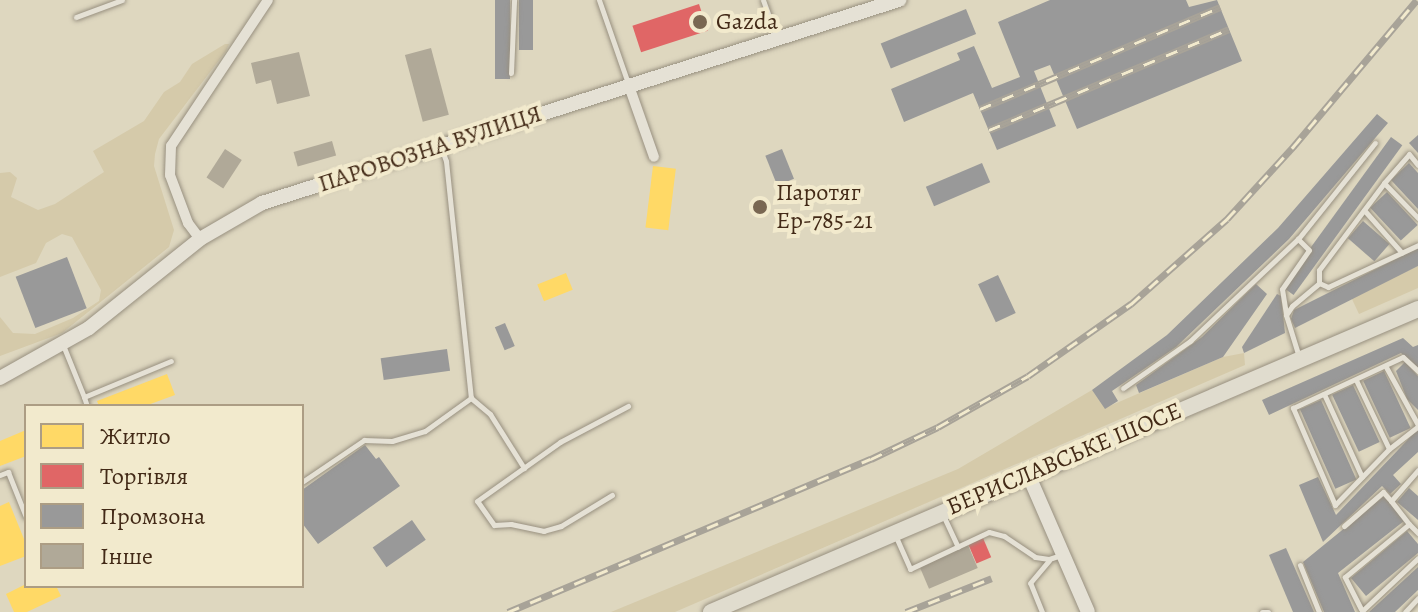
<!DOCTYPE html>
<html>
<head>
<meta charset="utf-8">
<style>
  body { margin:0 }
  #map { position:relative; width:1418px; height:612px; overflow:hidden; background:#ded7bf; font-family:Alegreya,serif }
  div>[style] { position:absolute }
  .green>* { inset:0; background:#d5caaa }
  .homes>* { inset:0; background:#ffd966; transform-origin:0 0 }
  .shops>* { inset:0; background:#e06666; transform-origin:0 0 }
  .industry>* { inset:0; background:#999; transform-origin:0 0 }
  .building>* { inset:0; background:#b0a998; transform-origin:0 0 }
  .roads { filter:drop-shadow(0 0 2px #989080) drop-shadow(0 0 2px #989080) }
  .lane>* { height:5px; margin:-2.5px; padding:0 2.5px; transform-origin:2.5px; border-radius:2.5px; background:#e5e1d5 }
  .street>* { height:10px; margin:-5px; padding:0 5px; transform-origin:5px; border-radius:5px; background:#e5e1d5 }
  .secondary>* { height:14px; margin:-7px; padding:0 7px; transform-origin:7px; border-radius:7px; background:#e5e1d5 }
  .primary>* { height:16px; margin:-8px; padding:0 8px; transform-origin:8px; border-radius:8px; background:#e0dcce }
  .rail>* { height:7px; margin-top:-3.5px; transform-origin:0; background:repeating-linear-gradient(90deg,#f2eacd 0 12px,#a8a398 0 24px); box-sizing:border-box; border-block:2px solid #a8a398 }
  .dots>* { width:22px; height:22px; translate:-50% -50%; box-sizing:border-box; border:4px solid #f2eacd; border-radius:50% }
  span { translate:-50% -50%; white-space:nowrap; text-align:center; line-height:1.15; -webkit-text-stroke:8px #f2eacd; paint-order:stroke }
  .poi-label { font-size:24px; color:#432a17 }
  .left { translate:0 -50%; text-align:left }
  .street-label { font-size:24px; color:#432a17 }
  .legend { position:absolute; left:24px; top:404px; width:280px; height:184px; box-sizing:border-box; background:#f2eacd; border:2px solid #ac9d84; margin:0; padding:10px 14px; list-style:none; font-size:24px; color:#432a17 }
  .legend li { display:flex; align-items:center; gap:16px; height:40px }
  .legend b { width:40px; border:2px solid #ac9d84 }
</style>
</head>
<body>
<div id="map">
  <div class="green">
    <i style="clip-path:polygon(225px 44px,229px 44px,226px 51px,159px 139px,155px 154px,154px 166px,174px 230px,169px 247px,62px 333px,0 356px,0 317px,13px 333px,35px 334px,73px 318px,99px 301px,101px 290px,72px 237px,62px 234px,46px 243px,36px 263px,0 277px,0 173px,10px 172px,17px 178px,11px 197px,38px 210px,55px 204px,104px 172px,93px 151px,144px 121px,164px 92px,180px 82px,192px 64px)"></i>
    <i style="clip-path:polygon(1418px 266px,1418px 288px,1359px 314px,1351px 297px)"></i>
    <i style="clip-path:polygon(1244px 353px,1245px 365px,675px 612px,611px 612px,958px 469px,1092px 390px,1105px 408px,1223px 357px)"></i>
  </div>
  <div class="homes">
    <i style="left:653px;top:166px;width:23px;height:62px;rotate:7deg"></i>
    <i style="left:566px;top:273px;width:18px;height:31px;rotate:68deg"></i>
    <i style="clip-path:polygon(167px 374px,175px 395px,145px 406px,99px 406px,97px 401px)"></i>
    <i style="clip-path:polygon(26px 430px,26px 456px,0 466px,0 441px)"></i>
    <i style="clip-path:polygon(9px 502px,26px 544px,26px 556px,0 566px,0 506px)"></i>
    <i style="clip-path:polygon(26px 584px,56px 586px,61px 596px,27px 612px,14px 612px,6px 594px)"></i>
  </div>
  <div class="shops">
    <i style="left:699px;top:4px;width:28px;height:70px;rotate:72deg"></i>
    <i style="left:983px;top:538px;width:21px;height:16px;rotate:67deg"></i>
  </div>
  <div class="industry">
    <i style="left:495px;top:0;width:15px;height:79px"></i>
    <i style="left:519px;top:0;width:14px;height:50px"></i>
    <i style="clip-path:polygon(1050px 0,1186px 0,1189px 7px,1217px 0,1242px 61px,1077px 129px,1050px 65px,1034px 71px,1056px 126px,997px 150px,973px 93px,904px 122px,891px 89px,960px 60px,957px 53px,974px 46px,992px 88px,1020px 77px,998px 22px)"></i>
    <i style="left:966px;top:9px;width:27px;height:92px;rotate:68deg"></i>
    <i style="clip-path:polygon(1377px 114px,1388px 123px,1289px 239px,1176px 347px,1112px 391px,1118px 401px,1105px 409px,1092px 390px,1167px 335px,1278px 228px)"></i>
    <i style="clip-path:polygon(1418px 135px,1418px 153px,1409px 143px)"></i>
    <i style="left:1391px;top:137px;width:14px;height:185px;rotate:36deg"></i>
    <i style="left:782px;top:149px;width:32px;height:18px;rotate:68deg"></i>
    <i style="left:982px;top:163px;width:21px;height:61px;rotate:67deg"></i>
    <i style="clip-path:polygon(1409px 163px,1418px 173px,1418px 209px,1391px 180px)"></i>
    <i style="left:1387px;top:192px;width:45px;height:23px;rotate:47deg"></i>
    <i style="left:1363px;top:221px;width:35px;height:23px;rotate:41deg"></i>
    <i style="clip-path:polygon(1418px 248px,1418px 266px,1295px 328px,1291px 319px,1294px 310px)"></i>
    <i style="left:67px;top:257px;width:55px;height:55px;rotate:69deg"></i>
    <i style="left:998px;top:275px;width:42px;height:22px;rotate:65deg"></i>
    <i style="clip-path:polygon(1256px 284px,1267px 294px,1223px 357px,1139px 393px,1136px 385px,1202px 337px)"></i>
    <i style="clip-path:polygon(1277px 294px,1281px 296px,1285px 333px,1244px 353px,1242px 347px)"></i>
    <i style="left:505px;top:323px;width:25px;height:11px;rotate:67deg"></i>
    <i style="clip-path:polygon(1403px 338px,1413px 347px,1418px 345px,1418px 368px,1401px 353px,1269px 415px,1262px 400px)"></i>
    <i style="left:447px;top:349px;width:22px;height:67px;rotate:82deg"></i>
    <i style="clip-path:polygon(1405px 362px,1418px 376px,1418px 410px,1407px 399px,1396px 371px)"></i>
    <i style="left:1384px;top:371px;width:63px;height:23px;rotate:65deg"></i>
    <i style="left:1353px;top:385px;width:63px;height:23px;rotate:65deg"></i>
    <i style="left:1321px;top:400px;width:87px;height:23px;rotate:66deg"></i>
    <i style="clip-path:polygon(1418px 429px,1418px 452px,1393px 475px,1401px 484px,1390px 494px,1382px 486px,1323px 542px,1299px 485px,1318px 477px,1336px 515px)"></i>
    <i style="clip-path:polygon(365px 445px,376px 459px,379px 457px,400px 486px,318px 544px,302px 523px,302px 490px)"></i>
    <i style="clip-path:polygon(1409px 488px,1418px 496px,1418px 520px,1397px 502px)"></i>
    <i style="clip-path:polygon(1384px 496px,1404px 521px,1338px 573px,1355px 612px,1324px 612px,1303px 562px)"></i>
    <i style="left:412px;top:520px;width:24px;height:48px;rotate:55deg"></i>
    <i style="clip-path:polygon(1407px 531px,1418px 544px,1418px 553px,1366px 596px,1351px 578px)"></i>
    <i style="clip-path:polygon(1286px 548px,1314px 612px,1293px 612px,1269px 555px)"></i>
    <i style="clip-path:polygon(1418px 567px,1418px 590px,1395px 612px,1369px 612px)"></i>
  </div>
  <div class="building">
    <i style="left:431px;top:48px;width:69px;height:27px;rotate:75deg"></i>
    <i style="clip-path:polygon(299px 52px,310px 96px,277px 104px,271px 80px,256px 84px,251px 63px)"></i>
    <i style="left:332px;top:141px;width:15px;height:40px;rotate:74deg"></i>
    <i style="left:225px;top:149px;width:20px;height:34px;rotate:33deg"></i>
    <i style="left:968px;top:545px;width:25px;height:53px;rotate:67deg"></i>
  </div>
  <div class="roads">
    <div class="lane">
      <i style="left:599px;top:0;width:91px;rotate:70.8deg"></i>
      <i style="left:763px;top:0;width:37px;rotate:70deg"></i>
      <i style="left:76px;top:17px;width:49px;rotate:-20.3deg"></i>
      <i style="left:511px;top:73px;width:73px;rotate:-87.6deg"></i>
      <i style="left:442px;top:150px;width:12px;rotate:70deg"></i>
      <i style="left:446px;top:161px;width:238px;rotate:84deg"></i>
      <i style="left:471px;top:398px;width:25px;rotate:40deg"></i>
      <i style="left:490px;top:414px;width:64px;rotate:57.8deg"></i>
      <i style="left:1384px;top:183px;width:49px;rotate:45.8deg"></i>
      <i style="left:1364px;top:210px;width:57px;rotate:48.5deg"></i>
      <i style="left:1319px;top:283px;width:13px;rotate:-90deg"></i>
      <i style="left:1319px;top:270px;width:109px;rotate:-53.2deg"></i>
      <i style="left:1384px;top:183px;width:38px;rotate:-49deg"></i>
      <i style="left:1409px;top:154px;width:14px;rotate:51deg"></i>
      <i style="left:1286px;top:314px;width:25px;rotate:-99deg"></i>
      <i style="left:1282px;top:289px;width:47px;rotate:-55.3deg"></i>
      <i style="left:1309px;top:250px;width:16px;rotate:-135deg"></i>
      <i style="left:63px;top:345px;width:56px;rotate:68deg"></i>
      <i style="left:84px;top:397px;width:94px;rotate:-22.5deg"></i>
      <i style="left:1299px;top:357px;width:44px;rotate:-107.2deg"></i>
      <i style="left:1286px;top:315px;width:11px;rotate:-56deg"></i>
      <i style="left:1292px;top:306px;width:35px;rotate:-40deg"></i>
      <i style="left:1319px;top:283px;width:10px;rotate:24deg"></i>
      <i style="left:1328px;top:287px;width:99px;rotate:-25deg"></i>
      <i style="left:1386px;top:367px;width:66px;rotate:61.1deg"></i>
      <i style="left:1356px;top:380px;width:76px;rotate:64.4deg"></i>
      <i style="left:1389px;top:449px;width:78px;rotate:134deg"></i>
      <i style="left:1335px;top:505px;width:106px;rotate:-113.4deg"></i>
      <i style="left:1293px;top:408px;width:121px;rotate:-24.9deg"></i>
      <i style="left:1403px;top:357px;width:21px;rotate:43deg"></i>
      <i style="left:1123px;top:388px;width:82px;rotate:-35deg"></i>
      <i style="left:1190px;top:341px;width:149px;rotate:-43.4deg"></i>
      <i style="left:1298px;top:239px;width:123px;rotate:-51.3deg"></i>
      <i style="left:1324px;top:394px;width:91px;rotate:65.4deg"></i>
      <i style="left:84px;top:397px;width:9px;rotate:72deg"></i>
      <i style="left:1389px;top:449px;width:37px;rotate:-38deg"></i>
      <i style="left:0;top:475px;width:9px;rotate:-21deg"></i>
      <i style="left:8px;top:472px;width:48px;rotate:68.2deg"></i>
      <i style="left:302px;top:482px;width:75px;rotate:-34.1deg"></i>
      <i style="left:364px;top:440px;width:28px;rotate:2deg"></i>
      <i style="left:392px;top:441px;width:34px;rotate:-17deg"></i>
      <i style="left:425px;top:431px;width:57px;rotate:-35.7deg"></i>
      <i style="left:612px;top:495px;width:60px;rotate:148.7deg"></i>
      <i style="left:561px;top:526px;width:18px;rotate:164deg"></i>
      <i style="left:544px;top:531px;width:34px;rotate:-168deg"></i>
      <i style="left:511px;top:524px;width:17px;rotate:177deg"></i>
      <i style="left:494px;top:525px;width:29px;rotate:-125deg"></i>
      <i style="left:477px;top:501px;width:102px;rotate:-35.4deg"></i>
      <i style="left:560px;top:442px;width:77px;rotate:-27.9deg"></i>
      <i style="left:943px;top:515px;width:35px;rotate:65deg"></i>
      <i style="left:1409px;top:524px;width:29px;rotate:-128deg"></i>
      <i style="left:1391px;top:501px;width:41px;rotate:-48.9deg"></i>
      <i style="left:1344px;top:526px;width:52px;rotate:-41.1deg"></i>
      <i style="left:1383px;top:492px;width:12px;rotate:48deg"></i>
      <i style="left:896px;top:537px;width:35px;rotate:66deg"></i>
      <i style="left:910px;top:569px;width:87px;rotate:-25.1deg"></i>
      <i style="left:989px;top:532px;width:16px;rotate:15deg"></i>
      <i style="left:1004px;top:536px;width:37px;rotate:34deg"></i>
      <i style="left:1035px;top:557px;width:14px;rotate:8deg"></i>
      <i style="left:1049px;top:559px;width:13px;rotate:-18deg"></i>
      <i style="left:1300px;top:565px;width:51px;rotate:68deg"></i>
      <i style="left:1361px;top:609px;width:36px;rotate:-117deg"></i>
      <i style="left:1345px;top:577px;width:83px;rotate:-39.6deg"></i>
      <i style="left:1409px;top:524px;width:13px;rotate:45deg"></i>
      <i style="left:1362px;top:611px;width:77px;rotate:-43.4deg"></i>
      <i style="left:1042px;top:612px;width:31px;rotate:-112deg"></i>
      <i style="left:1030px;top:583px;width:30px;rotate:-50deg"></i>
      <i style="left:1262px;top:612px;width:6px"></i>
      <i style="left:1405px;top:612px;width:19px;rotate:-47deg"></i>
    </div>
    <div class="street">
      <i style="left:629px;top:86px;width:75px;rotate:70.6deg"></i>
      <i style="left:200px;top:239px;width:20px;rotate:-127deg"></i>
      <i style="left:188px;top:223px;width:51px;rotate:-110.6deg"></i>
      <i style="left:170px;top:175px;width:29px;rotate:-88deg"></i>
      <i style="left:171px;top:146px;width:175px;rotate:-56.4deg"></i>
    </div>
    <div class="secondary">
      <i style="left:0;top:378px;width:102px;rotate:-29.3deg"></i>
      <i style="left:89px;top:328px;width:142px;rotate:-38.7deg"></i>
      <i style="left:200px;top:239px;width:72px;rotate:-30.1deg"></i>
      <i style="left:262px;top:203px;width:669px;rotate:-17.68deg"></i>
      <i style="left:1028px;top:474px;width:150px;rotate:66.5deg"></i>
    </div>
    <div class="primary">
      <i style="left:711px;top:612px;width:769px;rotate:-23.2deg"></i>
    </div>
  </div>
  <div class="rail">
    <i style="left:980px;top:109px;width:261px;rotate:-23deg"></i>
    <i style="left:989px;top:130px;width:260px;rotate:-22.8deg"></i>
    <i style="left:508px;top:612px;width:394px;rotate:-22.9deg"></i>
    <i style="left:871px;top:459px;width:74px;rotate:-25.5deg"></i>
    <i style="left:938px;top:427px;width:103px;rotate:-29.5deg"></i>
    <i style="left:1028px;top:376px;width:126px;rotate:-35deg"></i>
    <i style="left:1131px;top:304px;width:128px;rotate:-41.5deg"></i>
    <i style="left:1227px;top:219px;width:98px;rotate:-47.5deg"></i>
    <i style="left:1293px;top:147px;width:192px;rotate:-49.9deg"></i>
    <i style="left:906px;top:612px;width:92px;rotate:-21.6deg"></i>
  </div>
  <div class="dots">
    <i style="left:700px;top:22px;background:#796752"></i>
    <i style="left:760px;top:207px;background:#796752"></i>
  </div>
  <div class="poi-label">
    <span class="left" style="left:716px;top:22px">Gazda</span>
    <span class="left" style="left:776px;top:207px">Паротяг<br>Ер-785-21</span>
  </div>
  <div class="street-label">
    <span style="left:430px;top:149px;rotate:-18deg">ПАРОВОЗНА ВУЛИЦЯ</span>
    <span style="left:1064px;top:459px;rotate:-23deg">БЕРИСЛАВСЬКЕ ШОСЕ</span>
  </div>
  <ul class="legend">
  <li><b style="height:22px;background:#ffd966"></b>Житло</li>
  <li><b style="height:22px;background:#e06666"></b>Торгівля</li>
  <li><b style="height:22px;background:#999"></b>Промзона</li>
  <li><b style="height:22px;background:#b0a998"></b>Інше</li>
  </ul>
</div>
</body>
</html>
